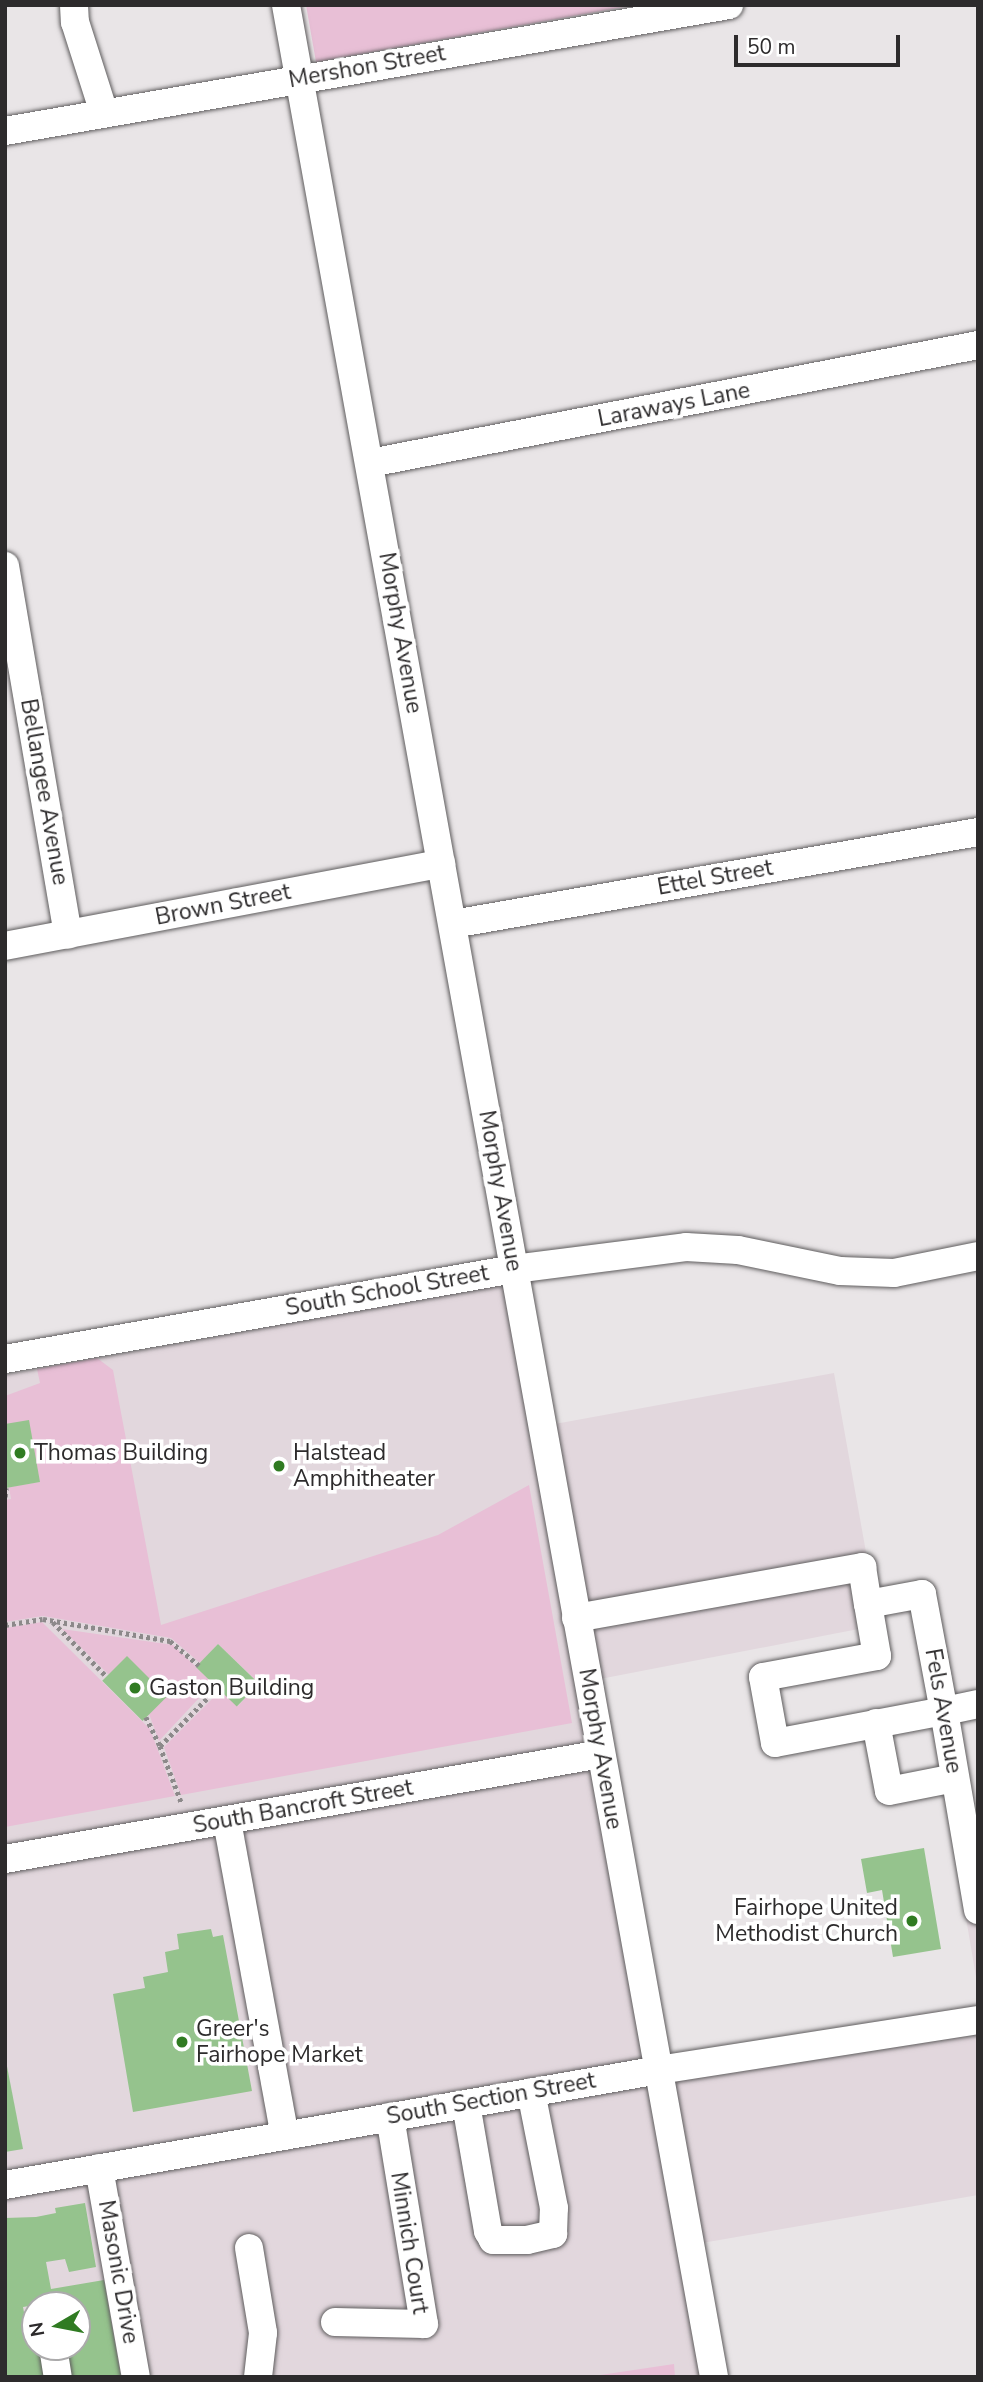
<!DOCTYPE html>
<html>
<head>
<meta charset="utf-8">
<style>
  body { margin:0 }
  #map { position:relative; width:983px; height:2382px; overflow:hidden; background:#e9e5e7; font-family:"Nunito Sans",sans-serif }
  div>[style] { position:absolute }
  .built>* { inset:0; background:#e2d7dd }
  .green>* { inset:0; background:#e8bfd6 }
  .building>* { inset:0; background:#95c38d; transform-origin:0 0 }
  .path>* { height:4.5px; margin-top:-2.25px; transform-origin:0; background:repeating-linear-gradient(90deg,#8c898a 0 3.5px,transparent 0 7px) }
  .roads { filter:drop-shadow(0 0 2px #5f5d5e) drop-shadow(0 0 2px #5f5d5e) }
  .minor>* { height:28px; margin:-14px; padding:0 14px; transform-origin:14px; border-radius:14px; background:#fff }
  .dots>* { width:19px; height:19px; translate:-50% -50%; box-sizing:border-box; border:4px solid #fff; border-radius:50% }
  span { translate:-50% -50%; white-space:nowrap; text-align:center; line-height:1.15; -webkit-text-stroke:7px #fff; paint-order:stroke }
  .street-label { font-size:23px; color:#2d2b2c }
  .poi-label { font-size:23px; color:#2d2b2c }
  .left { translate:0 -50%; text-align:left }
  .right { translate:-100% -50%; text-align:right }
  .frame { position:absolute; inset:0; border:7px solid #2d2b2c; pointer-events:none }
  .north { position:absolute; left:21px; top:2291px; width:70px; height:70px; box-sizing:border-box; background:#fff; border:2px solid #abaaab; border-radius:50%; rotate:260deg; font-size:19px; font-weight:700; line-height:28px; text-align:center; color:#2d2b2c }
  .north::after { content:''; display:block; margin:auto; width:24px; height:32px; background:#307b22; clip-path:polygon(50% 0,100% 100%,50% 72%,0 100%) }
  .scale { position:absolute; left:734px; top:35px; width:166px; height:32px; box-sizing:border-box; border:4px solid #2d2b2c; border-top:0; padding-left:9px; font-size:21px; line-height:24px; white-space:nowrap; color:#2d2b2c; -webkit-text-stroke:5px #fff; paint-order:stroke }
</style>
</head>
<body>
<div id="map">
  <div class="built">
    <i style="clip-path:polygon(evenodd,506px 1284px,533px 1428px,834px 1373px,879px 1625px,600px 1679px,667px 2056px,978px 2005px,978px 2195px,679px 2247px,701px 2377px,5px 2377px,5px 1375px,506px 1284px,35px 2305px,77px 2305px,77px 2347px,35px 2347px,35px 2305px)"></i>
    <i style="clip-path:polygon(978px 1837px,978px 1989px,953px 1841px)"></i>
  </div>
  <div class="green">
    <i style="clip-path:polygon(306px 5px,635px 5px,316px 62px)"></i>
    <i style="clip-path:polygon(97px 1358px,113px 1370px,161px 1625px,438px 1535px,529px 1485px,572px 1723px,181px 1795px,164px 1747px,221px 1690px,238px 1706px,259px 1683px,218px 1644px,200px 1663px,171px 1638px,43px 1616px,5px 1622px,5px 1500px,11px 1499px,9px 1487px,40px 1482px,5px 1424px,5px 1396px,40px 1383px,37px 1369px)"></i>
    <i style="clip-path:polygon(42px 1622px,150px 1729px,175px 1796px,5px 1827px,5px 1628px)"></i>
    <i style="clip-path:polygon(62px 1629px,173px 1645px,213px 1683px,159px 1741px,149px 1714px)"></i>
    <i style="clip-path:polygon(674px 2364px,675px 2377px,587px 2377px)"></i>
  </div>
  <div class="building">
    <i style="clip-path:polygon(29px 1420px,40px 1482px,6px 1488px,5px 1424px)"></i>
    <i style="left:218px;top:1644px;width:57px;height:32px;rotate:44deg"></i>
    <i style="left:127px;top:1656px;width:57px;height:35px;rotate:45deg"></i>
    <i style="clip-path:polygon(924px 1848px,941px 1949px,893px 1957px,882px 1890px,867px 1893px,861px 1859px)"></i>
    <i style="clip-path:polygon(211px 1929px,213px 1937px,223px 1935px,252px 2091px,133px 2112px,113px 1994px,145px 1988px,143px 1977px,168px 1972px,165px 1952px,179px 1949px,177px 1934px)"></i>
    <i style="clip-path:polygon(5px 2056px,23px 2149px,5px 2152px)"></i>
    <i style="clip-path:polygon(85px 2203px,96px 2267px,69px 2272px,65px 2259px,46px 2262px,51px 2289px,104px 2280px,121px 2377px,67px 2377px,62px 2347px,77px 2347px,77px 2305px,54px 2302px,23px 2307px,31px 2348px,47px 2347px,52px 2377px,5px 2377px,5px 2218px,36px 2217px,56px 2213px,55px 2208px)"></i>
  </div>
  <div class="path">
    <i style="left:5px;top:1497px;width:9px;rotate:-84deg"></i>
    <i style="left:53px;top:1622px;width:77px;rotate:45.5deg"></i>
    <i style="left:5px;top:1625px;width:38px;rotate:-9deg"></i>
    <i style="left:43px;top:1619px;width:129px;rotate:9.8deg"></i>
    <i style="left:170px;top:1641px;width:38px;rotate:40deg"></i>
    <i style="left:146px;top:1717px;width:32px;rotate:64deg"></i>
    <i style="left:160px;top:1746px;width:83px;rotate:-45.5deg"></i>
    <i style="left:160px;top:1746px;width:62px;rotate:69.2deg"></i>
  </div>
  <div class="roads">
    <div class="minor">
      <i style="left:74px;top:5px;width:17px;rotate:87deg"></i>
      <i style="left:75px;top:22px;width:96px;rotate:72.3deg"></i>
      <i style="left:286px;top:5px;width:2410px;rotate:79.77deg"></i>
      <i style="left:5px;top:131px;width:735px;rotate:-9.87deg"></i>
      <i style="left:370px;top:463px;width:619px;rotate:-10.98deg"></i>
      <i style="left:5px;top:566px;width:374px;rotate:80.3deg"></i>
      <i style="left:453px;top:924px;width:533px;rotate:-9.94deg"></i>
      <i style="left:5px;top:946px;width:444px;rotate:-10.7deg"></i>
      <i style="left:5px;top:1359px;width:517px;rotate:-10.03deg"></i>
      <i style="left:514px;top:1269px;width:173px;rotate:-7.3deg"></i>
      <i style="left:686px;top:1247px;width:52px;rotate:3.3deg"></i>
      <i style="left:738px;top:1250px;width:104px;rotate:11.6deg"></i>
      <i style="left:840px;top:1271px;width:54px;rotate:2.1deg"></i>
      <i style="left:894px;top:1273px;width:86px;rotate:-11.4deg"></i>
      <i style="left:576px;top:1618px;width:291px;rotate:-10.1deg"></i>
      <i style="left:862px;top:1567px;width:37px;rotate:81deg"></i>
      <i style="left:978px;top:1704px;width:35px;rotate:168deg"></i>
      <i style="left:944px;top:1711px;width:172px;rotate:169.3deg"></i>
      <i style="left:775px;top:1743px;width:67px;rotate:-100.3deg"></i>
      <i style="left:763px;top:1677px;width:116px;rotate:-10.4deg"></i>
      <i style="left:877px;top:1656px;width:53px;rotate:-99.8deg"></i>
      <i style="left:868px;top:1604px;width:55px;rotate:-10.5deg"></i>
      <i style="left:922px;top:1594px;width:119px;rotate:79.4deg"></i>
      <i style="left:944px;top:1711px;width:202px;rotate:80.3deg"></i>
      <i style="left:876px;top:1723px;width:69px;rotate:79.2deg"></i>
      <i style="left:889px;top:1791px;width:67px;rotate:-11.1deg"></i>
      <i style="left:227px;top:1821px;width:320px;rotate:79.6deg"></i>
      <i style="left:5px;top:1859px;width:605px;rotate:-9.99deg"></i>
      <i style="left:466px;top:2104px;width:129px;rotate:80.2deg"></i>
      <i style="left:488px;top:2231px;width:10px;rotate:61deg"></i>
      <i style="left:493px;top:2240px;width:34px"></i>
      <i style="left:527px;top:2240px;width:27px;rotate:-13deg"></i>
      <i style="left:553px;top:2234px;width:26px;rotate:-88deg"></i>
      <i style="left:554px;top:2208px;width:118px;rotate:-101.2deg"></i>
      <i style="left:99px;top:2168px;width:212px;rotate:80deg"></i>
      <i style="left:5px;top:2185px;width:664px;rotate:-9.97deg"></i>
      <i style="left:659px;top:2070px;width:323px;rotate:-8.9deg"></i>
      <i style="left:249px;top:2248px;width:86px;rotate:80.6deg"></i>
      <i style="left:263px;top:2333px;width:44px;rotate:96.5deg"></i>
      <i style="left:335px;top:2322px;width:89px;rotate:1.3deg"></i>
      <i style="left:424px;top:2324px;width:210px;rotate:-99.3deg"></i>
      <i style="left:53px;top:2347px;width:30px;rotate:81deg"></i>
    </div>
  </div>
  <div class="dots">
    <i style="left:20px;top:1453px;background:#307b22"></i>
    <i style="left:279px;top:1466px;background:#307b22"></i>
    <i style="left:135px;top:1688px;background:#307b22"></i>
    <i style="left:912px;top:1921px;background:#307b22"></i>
    <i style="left:182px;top:2042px;background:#307b22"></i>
  </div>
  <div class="street-label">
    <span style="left:367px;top:67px;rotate:-10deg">Mershon Street</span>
    <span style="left:674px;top:405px;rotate:-11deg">Laraways Lane</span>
    <span style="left:400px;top:633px;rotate:80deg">Morphy Avenue</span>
    <span style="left:44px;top:792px;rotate:80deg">Bellangee Avenue</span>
    <span style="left:715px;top:878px;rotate:-10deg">Ettel Street</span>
    <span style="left:223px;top:905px;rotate:-11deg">Brown Street</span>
    <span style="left:500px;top:1191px;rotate:80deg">Morphy Avenue</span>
    <span style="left:387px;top:1291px;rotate:-10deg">South School Street</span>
    <span style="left:943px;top:1711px;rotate:80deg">Fels Avenue</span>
    <span style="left:600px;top:1749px;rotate:80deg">Morphy Avenue</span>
    <span style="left:303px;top:1807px;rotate:-10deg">South Bancroft Street</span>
    <span style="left:491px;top:2099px;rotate:-10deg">South Section Street</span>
    <span style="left:409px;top:2243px;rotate:81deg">Minnich Court</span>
    <span style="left:118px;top:2272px;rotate:80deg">Masonic Drive</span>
  </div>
  <div class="poi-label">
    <span class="left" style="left:34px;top:1453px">Thomas Building</span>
    <span class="left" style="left:293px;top:1466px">Halstead<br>Amphitheater</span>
    <span class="left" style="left:149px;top:1688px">Gaston Building</span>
    <span class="right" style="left:898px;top:1921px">Fairhope United<br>Methodist Church</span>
    <span class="left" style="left:196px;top:2042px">Greer's<br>Fairhope Market</span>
  </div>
  <div class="frame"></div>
  <div class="north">N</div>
  <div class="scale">50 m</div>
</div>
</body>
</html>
